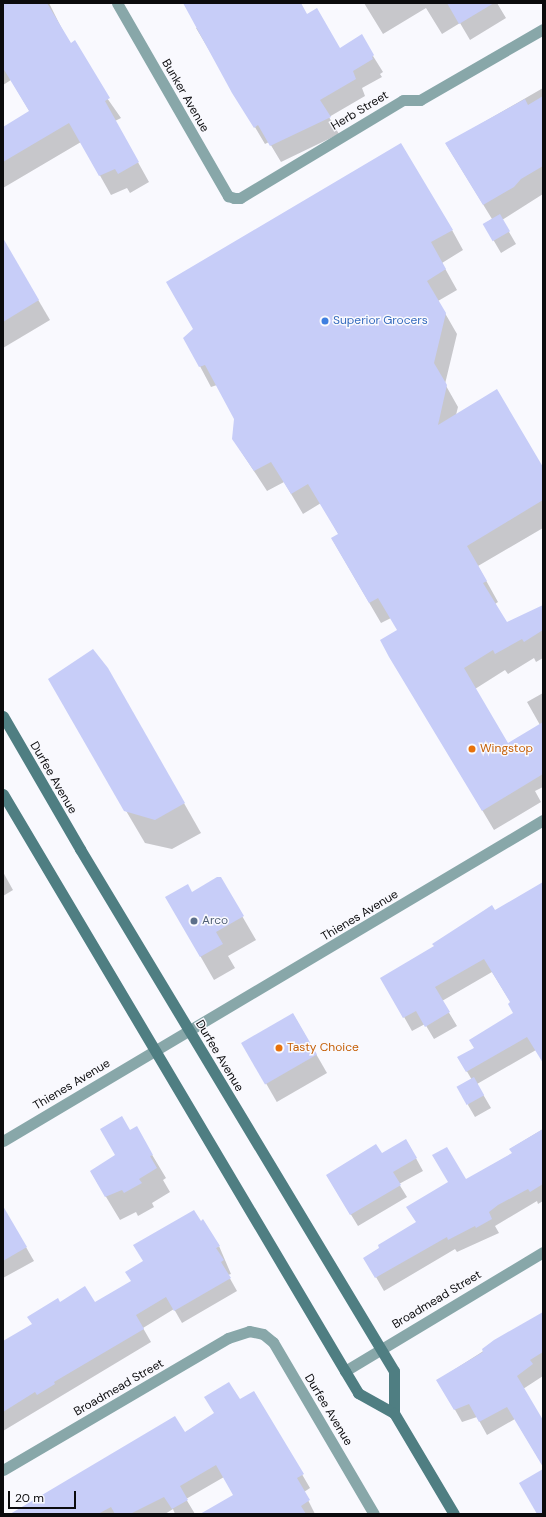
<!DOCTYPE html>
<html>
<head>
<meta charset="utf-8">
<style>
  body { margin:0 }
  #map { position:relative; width:546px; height:1517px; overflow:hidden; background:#f9f9fe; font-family:"DM Sans",sans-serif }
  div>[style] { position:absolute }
  .shadow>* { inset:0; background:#0003; transform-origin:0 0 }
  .building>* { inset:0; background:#c7cdf8; transform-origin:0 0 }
  .minor>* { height:11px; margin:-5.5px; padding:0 5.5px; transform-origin:5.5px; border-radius:5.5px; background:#88a7a9 }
  .secondary>* { height:11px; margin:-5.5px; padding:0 5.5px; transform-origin:5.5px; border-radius:5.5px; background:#4f7e82 }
  .dots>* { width:11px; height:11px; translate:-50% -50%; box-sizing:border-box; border:2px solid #f9f9fe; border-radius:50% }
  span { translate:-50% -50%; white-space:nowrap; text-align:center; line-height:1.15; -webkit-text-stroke:3px #f9f9fe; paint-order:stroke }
  .street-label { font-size:12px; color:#0b0b0d }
  .shop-label { font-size:12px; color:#366cbe }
  .left { translate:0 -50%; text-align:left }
  .food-label { font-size:12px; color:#c56008 }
  .service-label { font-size:12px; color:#4e5e75 }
  .frame { position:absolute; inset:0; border:4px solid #0b0b0d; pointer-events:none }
  .scale { position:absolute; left:8px; top:1491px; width:68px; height:18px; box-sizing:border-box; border:2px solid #0b0b0d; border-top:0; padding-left:5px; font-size:12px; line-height:14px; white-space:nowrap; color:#0b0b0d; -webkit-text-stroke:3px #f9f9fe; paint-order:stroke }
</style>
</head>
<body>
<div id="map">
  <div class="shadow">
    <i style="clip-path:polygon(6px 3px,49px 3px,70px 45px,121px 118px,115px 121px,149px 182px,130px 193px,127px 188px,111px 195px,81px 142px,3px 188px,3px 128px,30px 112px,11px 80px,3px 85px,3px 5px)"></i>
    <i style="clip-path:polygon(184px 3px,300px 3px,307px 15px,339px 49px,373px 56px,383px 72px,380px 74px,382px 77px,362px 88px,365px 96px,329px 117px,339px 134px,281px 162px,269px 142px,265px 144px,196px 28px,198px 27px)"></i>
    <i style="clip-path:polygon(364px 3px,497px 3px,506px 18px,470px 40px,460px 23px,442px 34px,426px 8px,383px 34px)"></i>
    <i style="clip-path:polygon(543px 88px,543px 194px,502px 220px,516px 244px,501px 253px,484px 224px,492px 219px,446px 144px)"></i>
    <i style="clip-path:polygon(452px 230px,463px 250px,442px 263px,457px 290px,438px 301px,457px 334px,445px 384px,458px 407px,456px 415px,543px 467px,543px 528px,478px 566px,498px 602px,495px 604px,506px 624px,543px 607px,543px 658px,536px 662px,534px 658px,508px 674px,505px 670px,475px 689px,507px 744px,540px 725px,527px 702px,543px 693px,543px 787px,535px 791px,541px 802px,494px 830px,393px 660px,398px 630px,391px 618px,381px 623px,332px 539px,339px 535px,321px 503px,303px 514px,284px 482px,267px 491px,233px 439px,235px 419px,217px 385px,211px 387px,185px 338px)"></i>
    <i style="clip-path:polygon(3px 240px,50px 320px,3px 348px)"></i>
    <i style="clip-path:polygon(107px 668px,201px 833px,172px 849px,145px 843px,66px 709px)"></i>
    <i style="clip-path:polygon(3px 872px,13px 890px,3px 896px)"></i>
    <i style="clip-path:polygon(220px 878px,256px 940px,228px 956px,235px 968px,214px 980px,167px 898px,192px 893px)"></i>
    <i style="clip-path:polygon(543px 883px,543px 1061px,536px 1050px,477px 1084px,491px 1108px,475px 1117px,468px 1105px,472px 1080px,459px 1058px,475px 1048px,514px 1013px,511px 1003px,492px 972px,442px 1001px,457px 1026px,434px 1039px,425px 1024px,412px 1031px,382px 978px)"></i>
    <i style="left:293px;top:1014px;width:68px;height:58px;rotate:60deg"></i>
    <i style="clip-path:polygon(136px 1128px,166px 1178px,163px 1180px,170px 1192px,152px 1203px,154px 1207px,138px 1216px,136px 1212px,120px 1220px,91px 1172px,116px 1155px,130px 1131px)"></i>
    <i style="clip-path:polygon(543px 1129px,543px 1201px,538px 1204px,537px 1201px,495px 1226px,499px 1233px,457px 1252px,455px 1249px,384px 1291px,365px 1258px,417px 1223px,466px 1180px,513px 1153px,510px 1149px)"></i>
    <i style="clip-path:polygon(406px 1140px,423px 1171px,399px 1184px,407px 1197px,358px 1226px,334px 1187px)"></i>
    <i style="clip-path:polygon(7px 1214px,34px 1261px,3px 1278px,3px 1216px)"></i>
    <i style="clip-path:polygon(219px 1246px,231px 1274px,228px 1275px,237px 1291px,182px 1323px,174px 1309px,143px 1328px,151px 1342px,3px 1431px,3px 1342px,33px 1325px,60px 1303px,94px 1303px)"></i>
    <i style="clip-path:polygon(543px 1313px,543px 1376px,523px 1389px,543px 1422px,543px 1466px,515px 1419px,487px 1435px,477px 1417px,462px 1422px,438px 1380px)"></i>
    <i style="clip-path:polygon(254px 1392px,310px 1488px,304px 1492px,315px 1514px,202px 1514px,235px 1495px,224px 1477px,186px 1499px,195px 1514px,175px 1514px,173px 1509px,165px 1514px,12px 1514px,184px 1433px)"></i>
  </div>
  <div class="building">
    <i style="clip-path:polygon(3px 3px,47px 3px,71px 43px,75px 40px,110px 98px,105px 101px,139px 162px,118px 174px,115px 169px,99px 176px,69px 123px,3px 162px,3px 127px,29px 111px,3px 68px)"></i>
    <i style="clip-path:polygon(183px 3px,301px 3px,307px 14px,317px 8px,340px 48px,362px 34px,374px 55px,372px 57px,373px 59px,353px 71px,356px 79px,320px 100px,331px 117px,270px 146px,258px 125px,254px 128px,232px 93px)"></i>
    <i style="clip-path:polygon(447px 3px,494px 3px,459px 24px)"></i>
    <i style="clip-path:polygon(543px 96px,543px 166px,521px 179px,514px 187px,483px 205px,445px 143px,525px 99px,528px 105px)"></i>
    <i style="clip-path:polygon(401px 143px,453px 230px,431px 242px,446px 269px,427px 281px,446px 313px,434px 363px,447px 385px,438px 425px,497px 389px,543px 467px,543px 500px,467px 546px,487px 581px,483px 583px,507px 622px,543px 605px,543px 630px,524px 642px,522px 639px,495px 654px,493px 650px,464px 668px,508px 743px,543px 722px,543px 774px,482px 811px,389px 657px,380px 640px,397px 630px,378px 598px,369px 603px,331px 538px,338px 534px,308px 484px,291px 494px,271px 462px,254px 471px,232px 439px,234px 419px,205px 365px,199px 367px,183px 338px,193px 329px,166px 282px)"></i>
    <i style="left:500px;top:214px;width:20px;height:20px;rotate:60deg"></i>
    <i style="clip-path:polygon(3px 238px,39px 300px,3px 322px)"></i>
    <i style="clip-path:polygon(93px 649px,108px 668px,185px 803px,155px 820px,124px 811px,48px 679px)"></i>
    <i style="clip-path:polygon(217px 877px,221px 877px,244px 916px,216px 932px,223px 944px,200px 957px,165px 897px,188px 884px,192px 892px)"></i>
    <i style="clip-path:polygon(543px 882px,543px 1063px,527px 1037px,466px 1072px,457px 1057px,474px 1048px,469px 1040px,513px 1013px,508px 1004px,510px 1002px,484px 959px,435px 987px,450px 1012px,425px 1027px,416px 1011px,403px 1018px,380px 978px,434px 946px,432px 944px,483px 911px,492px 905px,495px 910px)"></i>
    <i style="left:293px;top:1013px;width:48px;height:60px;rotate:60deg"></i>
    <i style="left:474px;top:1077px;width:21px;height:20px;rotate:61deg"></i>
    <i style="clip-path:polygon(122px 1116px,130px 1130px,137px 1126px,153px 1155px,150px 1156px,157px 1168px,139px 1179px,142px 1183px,124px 1193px,122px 1190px,105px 1197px,90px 1171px,115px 1155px,100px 1129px)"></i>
    <i style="clip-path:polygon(543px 1129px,543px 1184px,530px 1192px,528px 1189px,498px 1205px,489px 1212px,492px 1219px,476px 1228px,475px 1226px,448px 1240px,447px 1237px,375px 1278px,363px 1258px,379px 1248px,378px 1245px,416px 1222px,406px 1207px,448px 1182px,432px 1155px,447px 1147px,466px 1179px,512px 1153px,509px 1149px)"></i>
    <i style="clip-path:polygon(406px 1139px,417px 1158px,393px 1172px,401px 1185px,350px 1215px,326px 1175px,376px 1144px,382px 1153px)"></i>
    <i style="clip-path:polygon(3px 1206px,27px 1247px,3px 1261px)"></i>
    <i style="clip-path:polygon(194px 1210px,201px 1221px,203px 1219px,220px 1246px,216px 1248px,224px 1260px,221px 1262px,231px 1278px,174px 1311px,166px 1297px,136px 1315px,144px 1329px,54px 1382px,55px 1384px,37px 1395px,35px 1392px,3px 1412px,3px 1341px,32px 1324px,27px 1317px,58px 1298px,60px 1302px,85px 1286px,95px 1302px,131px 1281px,125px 1272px,143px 1261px,133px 1245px)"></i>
    <i style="clip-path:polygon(543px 1312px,543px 1352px,530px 1360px,533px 1364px,517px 1376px,543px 1420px,543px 1467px,507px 1407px,479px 1422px,469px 1404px,454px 1410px,436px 1380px,483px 1352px,482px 1349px,494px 1340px)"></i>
    <i style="clip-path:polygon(229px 1382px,240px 1399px,254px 1391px,304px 1474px,297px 1478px,310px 1500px,301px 1506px,306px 1514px,200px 1514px,233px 1495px,216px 1465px,180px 1486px,188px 1500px,172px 1509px,164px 1497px,130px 1514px,115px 1514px,111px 1507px,98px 1514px,10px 1514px,175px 1416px,185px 1432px,214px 1413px,204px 1397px)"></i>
    <i style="clip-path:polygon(543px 1469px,543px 1514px,537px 1514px,519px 1483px)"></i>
  </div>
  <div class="minor">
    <i style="left:117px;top:3px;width:223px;rotate:60.1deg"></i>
    <i style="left:228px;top:196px;width:6px;rotate:18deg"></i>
    <i style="left:234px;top:198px;width:6px"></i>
    <i style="left:240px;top:198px;width:190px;rotate:-31deg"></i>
    <i style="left:403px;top:100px;width:17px"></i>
    <i style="left:420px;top:100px;width:142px;rotate:-30deg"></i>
    <i style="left:3px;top:1141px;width:628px;rotate:-30.73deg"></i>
    <i style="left:345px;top:1371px;width:231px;rotate:-31deg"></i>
    <i style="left:3px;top:1470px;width:261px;rotate:-30.4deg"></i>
    <i style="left:228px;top:1338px;width:22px;rotate:-18deg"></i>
    <i style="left:249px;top:1331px;width:14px;rotate:12deg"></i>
    <i style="left:263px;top:1334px;width:13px;rotate:39deg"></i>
    <i style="left:273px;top:1342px;width:199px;rotate:59.6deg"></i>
  </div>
  <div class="secondary">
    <i style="left:3px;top:716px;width:154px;rotate:59.9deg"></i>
    <i style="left:80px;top:849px;width:609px;rotate:58.97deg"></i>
    <i style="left:394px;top:1371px;width:42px;rotate:90deg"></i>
    <i style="left:3px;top:794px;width:671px;rotate:59.34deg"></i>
    <i style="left:345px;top:1371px;width:26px;rotate:59deg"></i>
    <i style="left:358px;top:1393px;width:41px;rotate:29.1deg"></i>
    <i style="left:394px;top:1413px;width:117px;rotate:59.3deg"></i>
  </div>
  <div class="dots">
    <i style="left:325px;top:321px;background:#3f7fe0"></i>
    <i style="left:472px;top:749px;background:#e8710a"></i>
    <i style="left:194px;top:921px;background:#5c6f8a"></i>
    <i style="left:279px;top:1048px;background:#e8710a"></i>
  </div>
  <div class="street-label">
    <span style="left:185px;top:96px;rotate:60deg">Bunker Avenue</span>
    <span style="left:360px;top:111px;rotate:-31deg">Herb Street</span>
    <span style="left:53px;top:778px;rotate:60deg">Durfee Avenue</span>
    <span style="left:360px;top:916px;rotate:-31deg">Thienes Avenue</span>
    <span style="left:219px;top:1056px;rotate:59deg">Durfee Avenue</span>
    <span style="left:72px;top:1085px;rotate:-31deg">Thienes Avenue</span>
    <span style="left:437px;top:1300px;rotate:-31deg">Broadmead Street</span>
    <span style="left:119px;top:1388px;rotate:-30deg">Broadmead Street</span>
    <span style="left:328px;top:1410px;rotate:59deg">Durfee Avenue</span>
  </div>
  <div class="shop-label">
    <span class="left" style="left:333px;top:321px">Superior Grocers</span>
  </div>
  <div class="food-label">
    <span class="left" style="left:480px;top:749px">Wingstop</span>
    <span class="left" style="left:287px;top:1048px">Tasty Choice</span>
  </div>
  <div class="service-label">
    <span class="left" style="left:202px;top:921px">Arco</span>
  </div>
  <div class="frame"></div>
  <div class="scale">20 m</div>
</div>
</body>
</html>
